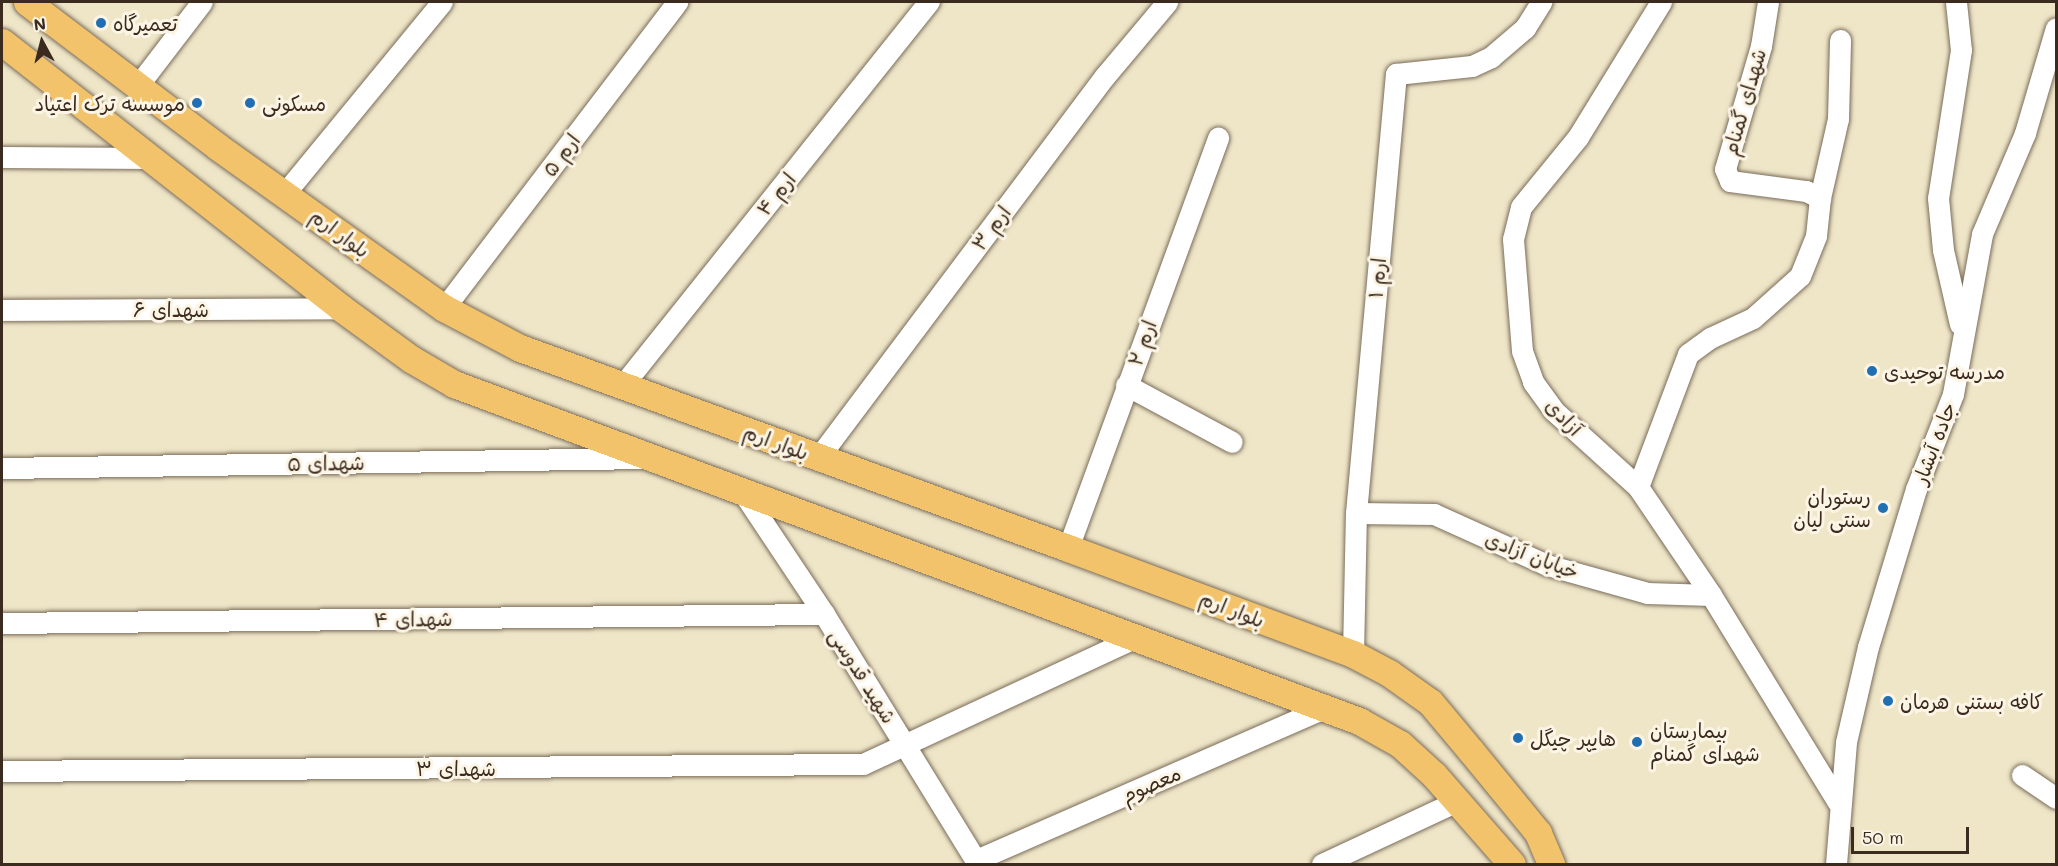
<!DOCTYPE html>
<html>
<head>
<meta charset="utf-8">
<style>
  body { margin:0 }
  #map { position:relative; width:2058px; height:866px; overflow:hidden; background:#efe6c8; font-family:Mali,"Playpen Sans Arabic",sans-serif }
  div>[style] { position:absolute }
  .roads { filter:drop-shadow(0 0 2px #7a6c5a) drop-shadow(0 0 2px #7a6c5a) }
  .minor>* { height:21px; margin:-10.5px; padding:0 10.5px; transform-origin:10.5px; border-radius:10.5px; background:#fff }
  .major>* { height:27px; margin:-13.5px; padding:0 13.5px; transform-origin:13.5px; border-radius:13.5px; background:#f2c36a }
  .dots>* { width:16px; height:16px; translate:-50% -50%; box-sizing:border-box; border:3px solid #fcf5e5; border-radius:50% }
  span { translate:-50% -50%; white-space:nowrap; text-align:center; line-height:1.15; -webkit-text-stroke:6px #fcf5e5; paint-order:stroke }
  .poi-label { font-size:20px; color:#3b2a1e }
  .left { translate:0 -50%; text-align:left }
  .right { translate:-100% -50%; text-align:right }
  .street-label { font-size:20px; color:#3b2a1e }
  .frame { position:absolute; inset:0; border:3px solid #3b2a1e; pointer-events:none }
  .north { position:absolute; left:12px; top:12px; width:60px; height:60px; -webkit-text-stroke:4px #fcf5e5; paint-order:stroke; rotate:353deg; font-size:16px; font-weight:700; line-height:24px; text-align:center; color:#3b2a1e }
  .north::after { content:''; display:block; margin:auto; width:21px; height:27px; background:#3b2a1e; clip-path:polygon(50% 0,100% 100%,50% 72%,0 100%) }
  .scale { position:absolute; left:1851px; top:827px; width:118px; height:27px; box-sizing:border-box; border:3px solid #3b2a1e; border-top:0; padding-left:8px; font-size:18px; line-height:21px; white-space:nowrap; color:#3b2a1e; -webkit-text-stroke:4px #fcf5e5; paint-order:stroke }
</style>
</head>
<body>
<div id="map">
  <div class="roads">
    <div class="minor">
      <i style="left:1661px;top:2px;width:158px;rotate:121.6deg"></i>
      <i style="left:1578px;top:137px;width:90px;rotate:129.2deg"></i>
      <i style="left:1521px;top:207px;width:33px;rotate:104deg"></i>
      <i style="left:1513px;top:239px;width:112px;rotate:85.4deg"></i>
      <i style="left:1522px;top:351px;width:33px;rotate:70deg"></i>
      <i style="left:1533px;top:382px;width:34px;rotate:54deg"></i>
      <i style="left:1553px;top:410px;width:115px;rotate:42.2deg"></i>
      <i style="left:1638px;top:487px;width:130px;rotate:55.9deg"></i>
      <i style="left:1711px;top:595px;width:243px;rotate:58.5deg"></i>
      <i style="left:1768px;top:2px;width:45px;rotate:99deg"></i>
      <i style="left:1761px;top:46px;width:128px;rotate:106.3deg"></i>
      <i style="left:1725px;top:169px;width:13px;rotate:67deg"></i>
      <i style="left:1730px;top:181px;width:77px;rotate:7.5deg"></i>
      <i style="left:1806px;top:191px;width:16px;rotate:27deg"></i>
      <i style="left:1956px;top:2px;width:48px;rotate:84.1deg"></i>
      <i style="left:1961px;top:50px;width:150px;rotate:98.8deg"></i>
      <i style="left:1938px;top:198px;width:52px;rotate:84.5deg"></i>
      <i style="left:1943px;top:250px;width:76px;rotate:77.1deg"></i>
      <i style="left:139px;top:84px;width:103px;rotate:-52.5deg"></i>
      <i style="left:2px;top:157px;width:149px;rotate:0.4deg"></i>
      <i style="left:285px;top:193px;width:247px;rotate:-50.6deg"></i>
      <i style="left:444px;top:308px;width:385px;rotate:-52.7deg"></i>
      <i style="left:2px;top:310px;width:339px;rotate:-0.3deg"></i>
      <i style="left:1126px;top:385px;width:120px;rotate:28.3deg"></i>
      <i style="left:622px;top:386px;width:492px;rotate:-51.4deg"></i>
      <i style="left:818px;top:458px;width:478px;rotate:-53.1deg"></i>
      <i style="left:1105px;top:76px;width:97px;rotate:-50deg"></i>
      <i style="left:2px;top:468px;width:641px;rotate:-0.89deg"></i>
      <i style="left:1638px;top:487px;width:142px;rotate:-69.4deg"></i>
      <i style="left:1688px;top:354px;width:27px;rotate:-36deg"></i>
      <i style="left:1710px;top:338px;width:47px;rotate:-24.9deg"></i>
      <i style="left:1753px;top:318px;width:63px;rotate:-41.8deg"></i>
      <i style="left:1800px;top:276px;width:43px;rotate:-68.2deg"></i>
      <i style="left:1816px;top:236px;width:38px;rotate:-84deg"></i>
      <i style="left:1820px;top:198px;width:81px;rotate:-77.2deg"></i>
      <i style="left:1838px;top:119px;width:79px;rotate:-88.5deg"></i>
      <i style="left:742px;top:491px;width:148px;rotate:56.3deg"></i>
      <i style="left:824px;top:614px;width:294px;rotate:58.4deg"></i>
      <i style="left:1356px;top:513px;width:78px;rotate:0.7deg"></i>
      <i style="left:1434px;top:514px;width:124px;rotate:24.3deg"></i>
      <i style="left:1547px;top:565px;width:104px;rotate:15.6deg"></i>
      <i style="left:1647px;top:593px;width:64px;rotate:1.8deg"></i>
      <i style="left:1068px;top:548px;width:437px;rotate:-69.9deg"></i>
      <i style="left:2px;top:623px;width:822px;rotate:-0.63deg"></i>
      <i style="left:1353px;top:654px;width:141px;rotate:-88.8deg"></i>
      <i style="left:1356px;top:513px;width:441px;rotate:-84.8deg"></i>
      <i style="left:1396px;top:74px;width:76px;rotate:-6deg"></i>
      <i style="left:1472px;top:66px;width:21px;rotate:-25deg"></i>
      <i style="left:1491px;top:57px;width:45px;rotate:-40.5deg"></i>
      <i style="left:1525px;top:28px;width:31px;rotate:-58deg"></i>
      <i style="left:2px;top:771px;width:861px;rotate:-0.47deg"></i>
      <i style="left:863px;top:764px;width:302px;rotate:-24.9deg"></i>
      <i style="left:2022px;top:775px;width:41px;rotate:34.1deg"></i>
      <i style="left:976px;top:860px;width:382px;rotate:-23.6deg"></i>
      <i style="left:1322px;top:864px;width:151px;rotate:-25deg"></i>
      <i style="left:1836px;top:864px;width:122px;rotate:-85.3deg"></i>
      <i style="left:1846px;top:742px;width:98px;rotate:-77deg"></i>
      <i style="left:1868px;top:647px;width:165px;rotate:-73.1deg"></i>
      <i style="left:1916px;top:489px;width:102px;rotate:-68.7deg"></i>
      <i style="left:1953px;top:394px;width:163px;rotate:-79.7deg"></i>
      <i style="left:1982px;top:234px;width:110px;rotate:-66.9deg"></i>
      <i style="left:2025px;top:133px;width:109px;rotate:-73.6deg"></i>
    </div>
    <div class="major">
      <i style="left:27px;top:2px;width:240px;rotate:37.2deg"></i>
      <i style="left:218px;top:147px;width:277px;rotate:35.5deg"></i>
      <i style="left:444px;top:308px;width:86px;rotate:27.8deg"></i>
      <i style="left:520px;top:348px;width:583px;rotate:20.05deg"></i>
      <i style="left:1068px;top:548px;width:304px;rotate:20.4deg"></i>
      <i style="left:1353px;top:654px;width:41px;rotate:27.8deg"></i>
      <i style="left:1389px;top:673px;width:50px;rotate:35.3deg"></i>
      <i style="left:1430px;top:702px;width:64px;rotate:50.1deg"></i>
      <i style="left:1471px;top:751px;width:106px;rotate:50.7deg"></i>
      <i style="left:1538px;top:833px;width:34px;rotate:67deg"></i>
      <i style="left:2px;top:42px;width:431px;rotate:38.1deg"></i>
      <i style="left:341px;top:308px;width:87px;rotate:36.1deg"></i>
      <i style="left:411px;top:359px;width:50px;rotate:30.2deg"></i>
      <i style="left:454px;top:384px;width:966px;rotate:20.42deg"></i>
      <i style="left:1359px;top:721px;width:47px;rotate:29.3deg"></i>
      <i style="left:1400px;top:744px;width:46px;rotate:42.4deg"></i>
      <i style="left:1434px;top:775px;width:118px;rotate:48.8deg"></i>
    </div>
  </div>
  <div class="dots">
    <i style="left:101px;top:23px;background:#1f6fb2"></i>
    <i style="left:197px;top:103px;background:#1f6fb2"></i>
    <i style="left:250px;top:103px;background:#1f6fb2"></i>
    <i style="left:1872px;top:371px;background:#1f6fb2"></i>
    <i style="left:1883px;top:508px;background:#1f6fb2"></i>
    <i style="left:1888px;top:701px;background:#1f6fb2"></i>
    <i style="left:1518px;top:738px;background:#1f6fb2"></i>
    <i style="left:1637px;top:742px;background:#1f6fb2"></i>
  </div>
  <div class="poi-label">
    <span class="left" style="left:113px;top:23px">تعمیرگاه</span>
    <span class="right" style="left:185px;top:103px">موسسه ترک اعتیاد</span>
    <span class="left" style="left:262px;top:103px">مسکونی</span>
    <span class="left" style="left:1884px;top:371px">مدرسه توحیدی</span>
    <span class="right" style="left:1871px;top:508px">رستوران<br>سنتی لیان</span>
    <span class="left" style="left:1900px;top:701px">کافه بستنی هرمان</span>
    <span class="left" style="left:1650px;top:742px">بیمارستان<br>شهدای گمنام</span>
    <span class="left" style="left:1530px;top:738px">هایپر چیگل</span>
  </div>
  <div class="street-label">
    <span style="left:1744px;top:102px;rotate:-74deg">شهدای گمنام</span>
    <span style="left:561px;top:155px;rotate:-53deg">ارم ۵</span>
    <span style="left:776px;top:194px;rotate:-51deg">ارم ۴</span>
    <span style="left:991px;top:228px;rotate:-53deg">ارم ۳</span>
    <span style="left:340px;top:233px;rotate:36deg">بلوار ارم</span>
    <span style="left:1377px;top:278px;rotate:-85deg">ارم ۱</span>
    <span style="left:171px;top:309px">شهدای ۶</span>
    <span style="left:1142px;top:343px;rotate:-70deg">ارم ۲</span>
    <span style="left:1564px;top:417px;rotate:46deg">آزادی</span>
    <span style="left:776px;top:442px;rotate:20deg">بلوار ارم</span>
    <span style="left:1934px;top:443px;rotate:-69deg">جاده آبشار</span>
    <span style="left:326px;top:463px;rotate:-1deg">شهدای ۵</span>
    <span style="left:1532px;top:555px;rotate:21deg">خیابان آزادی</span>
    <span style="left:1232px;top:609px;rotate:21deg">بلوار ارم</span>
    <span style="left:413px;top:619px;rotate:-1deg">شهدای ۴</span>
    <span style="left:863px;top:676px;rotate:58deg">شهید قدوسی</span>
    <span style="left:456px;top:768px">شهدای ۳</span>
    <span style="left:1151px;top:784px;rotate:-24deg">معصوم</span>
  </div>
  <div class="frame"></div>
  <div class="north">N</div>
  <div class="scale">50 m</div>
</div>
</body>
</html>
